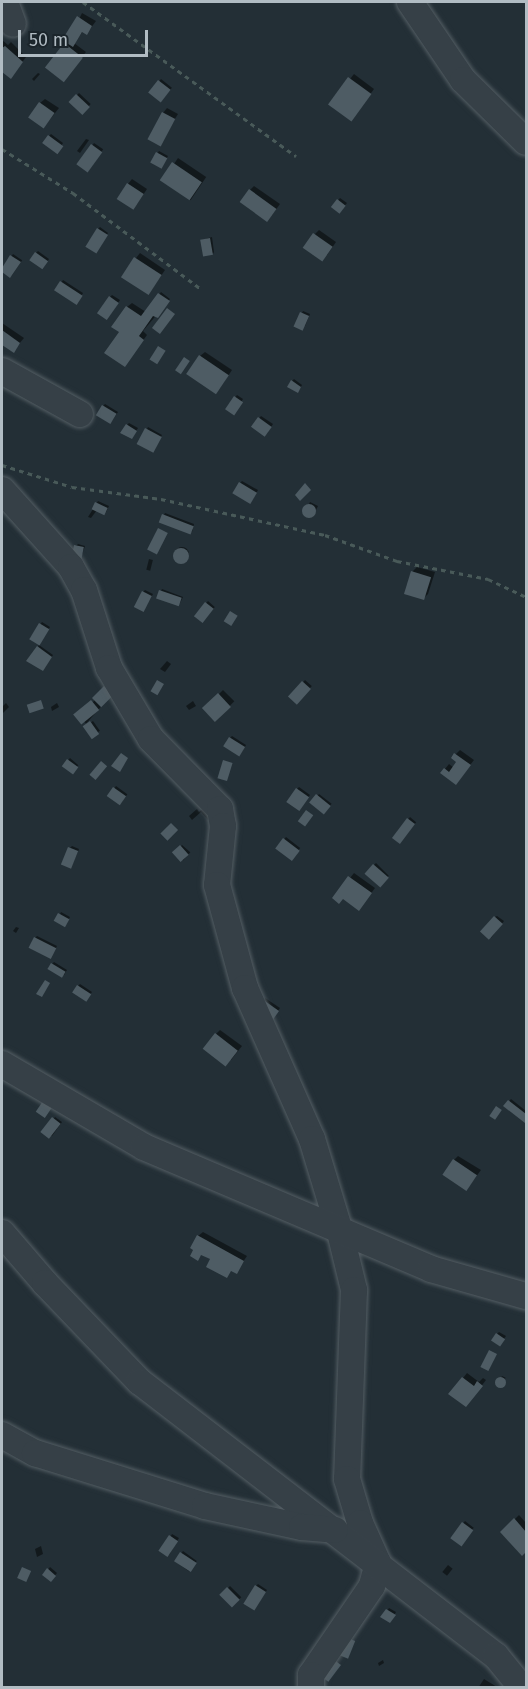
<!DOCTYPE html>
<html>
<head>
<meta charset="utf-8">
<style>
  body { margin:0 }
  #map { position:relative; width:528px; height:1689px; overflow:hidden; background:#232f36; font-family:"Fira Sans",sans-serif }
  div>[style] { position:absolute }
  .shadow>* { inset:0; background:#0007; transform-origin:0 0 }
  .round { border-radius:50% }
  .building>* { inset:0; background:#4e5c64; transform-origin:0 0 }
  .path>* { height:3px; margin-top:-1.5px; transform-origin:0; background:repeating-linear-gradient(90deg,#495a59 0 4.5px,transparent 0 9px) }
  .roads { filter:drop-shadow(0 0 2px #545e64) drop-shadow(0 0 2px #545e64) }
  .minor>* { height:26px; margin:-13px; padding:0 13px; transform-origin:13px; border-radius:13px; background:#364047 }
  span { translate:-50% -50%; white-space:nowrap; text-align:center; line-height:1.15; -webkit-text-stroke:4.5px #1b252b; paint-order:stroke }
  .frame { position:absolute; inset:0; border:3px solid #b1bcc3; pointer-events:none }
  .scale { position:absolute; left:18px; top:30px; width:130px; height:27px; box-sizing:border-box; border:3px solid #b1bcc3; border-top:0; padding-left:8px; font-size:18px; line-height:21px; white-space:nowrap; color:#b1bcc3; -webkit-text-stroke:4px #1b252b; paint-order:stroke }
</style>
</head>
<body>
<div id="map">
  <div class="shadow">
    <i style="clip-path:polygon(82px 13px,96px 21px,87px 33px,83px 31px,74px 43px,86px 52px,67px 75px,47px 67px,68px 42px)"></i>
    <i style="clip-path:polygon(2px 40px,8px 45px,11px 42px,26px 57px,11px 77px,2px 70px)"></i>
    <i style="clip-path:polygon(38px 73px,40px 74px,34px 81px,32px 79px)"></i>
    <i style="clip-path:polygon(354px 74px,374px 89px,355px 115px,330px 104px)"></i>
    <i style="left:161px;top:79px;width:14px;height:17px;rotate:39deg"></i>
    <i style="left:79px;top:93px;width:16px;height:11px;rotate:43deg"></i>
    <i style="clip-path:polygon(45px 99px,59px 108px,44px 127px,40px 103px)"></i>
    <i style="clip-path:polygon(167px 108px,178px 114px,159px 144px,163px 113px)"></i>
    <i style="clip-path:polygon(51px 134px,63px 143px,58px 150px,49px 136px)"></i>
    <i style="clip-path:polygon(86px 139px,89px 140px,80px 153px,77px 151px)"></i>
    <i style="left:94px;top:143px;width:11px;height:26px;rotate:34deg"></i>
    <i style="clip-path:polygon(159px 151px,168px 156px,163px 164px,152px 161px)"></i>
    <i style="left:178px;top:158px;width:34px;height:28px;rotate:34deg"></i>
    <i style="clip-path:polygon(132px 179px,147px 189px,137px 204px,128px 184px)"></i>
    <i style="clip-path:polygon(254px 186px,280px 204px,272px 215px,250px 190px)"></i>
    <i style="clip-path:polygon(340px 198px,347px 203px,340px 211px,333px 206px)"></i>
    <i style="clip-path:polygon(100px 227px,108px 233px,97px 250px,98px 229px)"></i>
    <i style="clip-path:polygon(319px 230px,336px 242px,327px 255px,315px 234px)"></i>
    <i style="clip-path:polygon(212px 237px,214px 252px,213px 254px,202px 240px)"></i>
    <i style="clip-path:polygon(38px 251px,49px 259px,44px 266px,36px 253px)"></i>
    <i style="clip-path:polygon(140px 253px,165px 270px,152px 289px,122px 276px)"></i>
    <i style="left:13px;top:254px;width:11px;height:19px;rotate:34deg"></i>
    <i style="clip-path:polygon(63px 280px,83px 293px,78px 301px,56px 290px)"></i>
    <i style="clip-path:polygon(161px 292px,170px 299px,143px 331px,147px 335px,125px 365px,121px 332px,127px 307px,132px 303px,146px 312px)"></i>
    <i style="clip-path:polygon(112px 295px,120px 300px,109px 316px,110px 297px)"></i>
    <i style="clip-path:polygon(303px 311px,310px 314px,305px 326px,302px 313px)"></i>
    <i style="clip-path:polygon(2px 323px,24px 338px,13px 351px,2px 343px)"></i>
    <i style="clip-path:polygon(205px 352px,232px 370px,220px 388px,200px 356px)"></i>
    <i style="clip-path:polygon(294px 379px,302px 385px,299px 390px,292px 381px)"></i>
    <i style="clip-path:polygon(237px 395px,243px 399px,235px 411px,227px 408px)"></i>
    <i style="clip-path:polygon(105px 404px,118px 412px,112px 421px,103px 406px)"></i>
    <i style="clip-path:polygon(261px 416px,273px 424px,267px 433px,253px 426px)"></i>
    <i style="clip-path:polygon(129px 423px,138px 428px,133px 436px,127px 425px)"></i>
    <i style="clip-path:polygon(148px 427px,162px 435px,154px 449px,147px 429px)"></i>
    <i style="clip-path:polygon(242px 481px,258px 490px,253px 499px,240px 483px)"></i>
    <i style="clip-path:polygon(98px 501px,109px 506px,106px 512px,97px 510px,91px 518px,88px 517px)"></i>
    <i style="left:310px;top:502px;width:9px;height:12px;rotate:27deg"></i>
    <i style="clip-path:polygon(165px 513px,194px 524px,192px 532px,164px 515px)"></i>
    <i style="clip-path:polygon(78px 544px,85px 546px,80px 560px,76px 546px)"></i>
    <i class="round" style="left:175px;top:547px;width:14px;height:14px"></i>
    <i style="left:149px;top:559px;width:4px;height:11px;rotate:14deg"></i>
    <i style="clip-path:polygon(417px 567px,435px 572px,428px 594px,424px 598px,406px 593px,413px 571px)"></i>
    <i style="clip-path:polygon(162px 589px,183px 597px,180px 603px,178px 605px,158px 597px)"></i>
    <i style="clip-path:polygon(145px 590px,153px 594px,143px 611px,143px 592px)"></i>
    <i style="left:208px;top:601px;width:9px;height:18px;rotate:41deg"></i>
    <i style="clip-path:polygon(42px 622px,50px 627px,40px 641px,30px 638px)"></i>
    <i style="clip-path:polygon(39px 645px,53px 655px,44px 668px,38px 647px)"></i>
    <i style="clip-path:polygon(167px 661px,171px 664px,165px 672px,160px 669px)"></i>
    <i style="left:305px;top:680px;width:9px;height:22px;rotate:41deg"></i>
    <i style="left:107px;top:686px;width:9px;height:42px;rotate:41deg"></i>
    <i style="left:223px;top:690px;width:16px;height:26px;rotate:45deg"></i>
    <i style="clip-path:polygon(193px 701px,196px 706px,189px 710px,186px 706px)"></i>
    <i style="clip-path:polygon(6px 703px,9px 707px,2px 714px,2px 707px)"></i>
    <i style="clip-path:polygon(57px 703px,59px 707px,52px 711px,51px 707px)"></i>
    <i style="left:93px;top:721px;width:12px;height:10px;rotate:55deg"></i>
    <i style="clip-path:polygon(232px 736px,246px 745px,241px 753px,230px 738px)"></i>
    <i style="clip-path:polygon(460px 750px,474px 760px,456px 783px,445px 769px,449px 764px,454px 768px,458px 762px,456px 754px)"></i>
    <i style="left:70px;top:758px;width:11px;height:9px;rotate:41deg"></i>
    <i style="left:116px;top:786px;width:14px;height:11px;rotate:36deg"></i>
    <i style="clip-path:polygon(299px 787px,310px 795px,298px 809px,297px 789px)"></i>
    <i style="left:319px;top:794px;width:16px;height:12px;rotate:38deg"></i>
    <i style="clip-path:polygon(206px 805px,215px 815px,208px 820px,201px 812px,192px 820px,189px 816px,197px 809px,199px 812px)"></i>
    <i style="left:410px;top:817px;width:8px;height:26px;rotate:40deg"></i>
    <i style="left:286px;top:837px;width:18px;height:14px;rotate:38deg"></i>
    <i style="left:182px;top:845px;width:11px;height:11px;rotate:41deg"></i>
    <i style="clip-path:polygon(72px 846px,79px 849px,72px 865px,70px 848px)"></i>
    <i style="left:376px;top:863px;width:18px;height:13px;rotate:45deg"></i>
    <i style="clip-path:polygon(354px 873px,375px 888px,363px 904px,343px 898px,334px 898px)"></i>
    <i style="clip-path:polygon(61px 912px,70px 917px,66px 924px,60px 914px)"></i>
    <i style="clip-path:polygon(497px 916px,504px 921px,491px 938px,495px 917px)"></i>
    <i style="clip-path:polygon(16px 927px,19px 928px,16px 933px,13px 931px)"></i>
    <i style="clip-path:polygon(37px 936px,57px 946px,52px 955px,35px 938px)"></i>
    <i style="clip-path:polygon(54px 962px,67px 970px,64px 975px,52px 964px)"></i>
    <i style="clip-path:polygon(80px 984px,92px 992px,87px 998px,78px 986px)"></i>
    <i style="clip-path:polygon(265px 998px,280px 1008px,274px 1017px,264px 1000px)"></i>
    <i style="clip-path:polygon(220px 1030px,242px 1046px,231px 1060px,216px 1034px)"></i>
    <i style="clip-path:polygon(511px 1099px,526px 1111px,525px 1121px,505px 1106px)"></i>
    <i style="clip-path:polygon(55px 1117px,62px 1122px,52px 1136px,43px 1133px)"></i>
    <i style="clip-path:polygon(458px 1156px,481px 1170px,467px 1189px,454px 1160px)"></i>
    <i style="clip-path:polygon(203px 1232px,247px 1256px,236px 1272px,195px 1251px,198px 1236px)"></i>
    <i style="clip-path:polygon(499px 1332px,506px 1336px,501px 1343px,497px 1334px)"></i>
    <i style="clip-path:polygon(467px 1373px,479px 1382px,483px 1378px,486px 1380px,470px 1401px,463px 1378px)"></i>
    <i style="left:502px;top:1376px;width:4px;height:9px;rotate:27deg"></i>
    <i style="clip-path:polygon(519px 1515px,526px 1523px,526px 1549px,522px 1554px,502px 1532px)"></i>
    <i style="left:465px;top:1521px;width:11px;height:21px;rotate:38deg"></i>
    <i style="left:172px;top:1534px;width:8px;height:19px;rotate:30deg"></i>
    <i style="clip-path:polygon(41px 1546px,43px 1554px,37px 1557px,35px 1549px)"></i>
    <i style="left:183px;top:1551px;width:17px;height:13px;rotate:36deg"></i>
    <i style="left:448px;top:1565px;width:6px;height:9px;rotate:39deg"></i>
    <i style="clip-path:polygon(50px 1567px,57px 1573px,51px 1580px,44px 1575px)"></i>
    <i style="clip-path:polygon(258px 1584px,267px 1590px,256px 1606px,256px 1586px)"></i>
    <i style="left:230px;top:1586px;width:16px;height:12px;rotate:45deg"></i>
    <i style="clip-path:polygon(389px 1608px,396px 1612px,392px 1619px,383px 1617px)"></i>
    <i style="clip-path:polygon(383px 1660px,384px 1663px,379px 1666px,378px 1663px)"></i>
    <i style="clip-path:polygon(484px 1679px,497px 1687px,478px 1688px)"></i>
  </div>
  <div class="building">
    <i style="clip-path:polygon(77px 16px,92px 26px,87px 35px,82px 32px,73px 47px,62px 40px)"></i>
    <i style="left:64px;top:43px;width:24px;height:31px;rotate:38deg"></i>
    <i style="clip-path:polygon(5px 46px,23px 62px,11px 79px,2px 72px,2px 48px)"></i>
    <i style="left:348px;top:77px;width:29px;height:34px;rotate:36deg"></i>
    <i style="left:158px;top:80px;width:16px;height:16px;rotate:38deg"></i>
    <i style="left:76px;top:94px;width:19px;height:11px;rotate:43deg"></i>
    <i style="left:39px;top:102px;width:19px;height:19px;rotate:35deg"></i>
    <i style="left:162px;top:112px;width:15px;height:31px;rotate:28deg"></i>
    <i style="left:48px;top:135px;width:19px;height:10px;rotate:36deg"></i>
    <i style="left:91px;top:144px;width:14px;height:25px;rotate:36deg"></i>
    <i style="left:156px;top:152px;width:13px;height:12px;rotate:29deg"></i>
    <i style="left:172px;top:162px;width:36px;height:22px;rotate:34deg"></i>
    <i style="left:127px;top:183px;width:20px;height:19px;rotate:33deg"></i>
    <i style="left:249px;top:189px;width:34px;height:16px;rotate:36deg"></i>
    <i style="left:337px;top:199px;width:11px;height:10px;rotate:38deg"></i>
    <i style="left:97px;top:228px;width:13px;height:22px;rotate:32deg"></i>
    <i style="left:313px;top:233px;width:24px;height:18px;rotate:35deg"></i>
    <i style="left:210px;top:238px;width:17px;height:10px;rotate:80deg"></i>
    <i style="left:35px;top:252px;width:16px;height:10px;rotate:35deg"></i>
    <i style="clip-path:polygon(10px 255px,21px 262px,10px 278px,2px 272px,2px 268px)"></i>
    <i style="left:134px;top:257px;width:33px;height:24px;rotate:33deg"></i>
    <i style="left:60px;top:281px;width:27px;height:11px;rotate:33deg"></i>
    <i style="clip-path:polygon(158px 293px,170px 301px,158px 318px,153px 316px,139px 336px,144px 340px,125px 367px,104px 353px,119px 332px,111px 327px,126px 306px,141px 316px)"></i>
    <i style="left:109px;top:296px;width:12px;height:21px;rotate:35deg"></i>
    <i style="left:167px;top:308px;width:10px;height:25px;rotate:37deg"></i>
    <i style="left:300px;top:312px;width:10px;height:16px;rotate:24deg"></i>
    <i style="clip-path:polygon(2px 330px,20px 343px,14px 353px,2px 345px)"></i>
    <i style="left:158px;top:346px;width:9px;height:16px;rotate:32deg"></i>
    <i style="left:199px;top:355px;width:36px;height:23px;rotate:34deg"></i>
    <i style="left:184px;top:357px;width:7px;height:16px;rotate:34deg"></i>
    <i style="clip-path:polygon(291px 380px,301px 387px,298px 393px,287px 387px)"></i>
    <i style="left:234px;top:396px;width:11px;height:16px;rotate:34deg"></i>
    <i style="left:102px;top:405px;width:17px;height:12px;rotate:31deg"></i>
    <i style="left:258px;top:417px;width:17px;height:12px;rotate:36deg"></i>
    <i style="clip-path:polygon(126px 424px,137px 431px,132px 439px,120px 433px)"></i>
    <i style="left:145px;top:428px;width:19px;height:18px;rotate:28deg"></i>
    <i style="left:239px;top:482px;width:21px;height:13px;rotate:31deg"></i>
    <i style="clip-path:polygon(305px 483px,311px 490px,300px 501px,295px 495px)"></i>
    <i style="left:95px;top:502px;width:14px;height:8px;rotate:25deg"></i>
    <i class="round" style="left:302px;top:504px;width:14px;height:14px"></i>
    <i style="left:162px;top:514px;width:34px;height:9px;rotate:21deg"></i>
    <i style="left:158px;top:528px;width:11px;height:24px;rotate:27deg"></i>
    <i style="left:74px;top:545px;width:10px;height:14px;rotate:11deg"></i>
    <i class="round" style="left:173px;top:548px;width:16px;height:16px"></i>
    <i style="left:411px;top:571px;width:21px;height:24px;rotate:17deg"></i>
    <i style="left:159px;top:590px;width:24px;height:9px;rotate:19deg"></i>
    <i style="left:142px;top:591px;width:11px;height:18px;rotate:27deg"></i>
    <i style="left:205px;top:602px;width:11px;height:18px;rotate:38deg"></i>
    <i style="left:230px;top:611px;width:9px;height:12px;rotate:32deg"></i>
    <i style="left:39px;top:623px;width:12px;height:19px;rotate:31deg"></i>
    <i style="clip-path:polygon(37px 646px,52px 657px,43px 671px,26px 661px)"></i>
    <i style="left:157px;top:680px;width:8px;height:13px;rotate:30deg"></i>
    <i style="left:302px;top:681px;width:12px;height:21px;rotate:42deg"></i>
    <i style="left:104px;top:686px;width:13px;height:17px;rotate:45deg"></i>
    <i style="left:218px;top:693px;width:19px;height:22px;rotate:47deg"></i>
    <i style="left:41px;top:700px;width:9px;height:15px;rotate:72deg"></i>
    <i style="left:91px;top:700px;width:13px;height:23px;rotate:51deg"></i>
    <i style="left:90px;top:721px;width:16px;height:9px;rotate:55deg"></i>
    <i style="left:229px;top:737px;width:19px;height:11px;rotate:32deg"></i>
    <i style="clip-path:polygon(121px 753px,128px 758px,120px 772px,111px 766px)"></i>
    <i style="clip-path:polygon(454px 753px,471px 765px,456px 785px,440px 773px,444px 768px,449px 772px,456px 762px,451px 758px)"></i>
    <i style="left:67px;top:759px;width:14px;height:9px;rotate:36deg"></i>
    <i style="left:223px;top:760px;width:10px;height:19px;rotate:17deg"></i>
    <i style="left:101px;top:761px;width:8px;height:18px;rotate:40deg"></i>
    <i style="left:113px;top:787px;width:16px;height:11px;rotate:35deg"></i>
    <i style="left:296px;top:788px;width:16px;height:17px;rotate:35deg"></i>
    <i style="left:316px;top:794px;width:19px;height:11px;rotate:39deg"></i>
    <i style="left:306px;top:810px;width:9px;height:14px;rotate:36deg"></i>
    <i style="left:407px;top:818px;width:10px;height:25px;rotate:37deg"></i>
    <i style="left:171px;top:823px;width:10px;height:15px;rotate:45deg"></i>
    <i style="left:283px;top:838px;width:21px;height:13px;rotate:37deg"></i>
    <i style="left:180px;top:845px;width:13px;height:11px;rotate:48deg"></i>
    <i style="left:68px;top:847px;width:11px;height:19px;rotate:22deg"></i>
    <i style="left:373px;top:864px;width:21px;height:13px;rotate:41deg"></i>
    <i style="clip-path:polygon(348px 876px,372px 893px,359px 911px,343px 899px,339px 904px,332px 898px)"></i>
    <i style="left:58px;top:913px;width:13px;height:9px;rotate:29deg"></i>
    <i style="left:494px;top:916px;width:12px;height:21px;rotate:42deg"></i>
    <i style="left:34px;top:937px;width:25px;height:12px;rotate:27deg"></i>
    <i style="left:51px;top:963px;width:17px;height:7px;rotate:31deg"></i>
    <i style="clip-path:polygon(45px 980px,50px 983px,42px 997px,36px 994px)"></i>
    <i style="left:77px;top:985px;width:17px;height:9px;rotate:33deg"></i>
    <i style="clip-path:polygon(262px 999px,279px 1011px,272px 1021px)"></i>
    <i style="left:215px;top:1033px;width:29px;height:20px;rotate:38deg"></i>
    <i style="clip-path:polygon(508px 1100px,526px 1114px,525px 1123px,503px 1106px)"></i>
    <i style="left:43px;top:1101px;width:11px;height:13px;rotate:34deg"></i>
    <i style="left:496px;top:1106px;width:7px;height:12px;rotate:34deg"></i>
    <i style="left:52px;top:1117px;width:11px;height:19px;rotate:38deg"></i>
    <i style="left:453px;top:1159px;width:29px;height:19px;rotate:34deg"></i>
    <i style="clip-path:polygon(197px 1235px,244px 1261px,237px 1274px,231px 1271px,227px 1278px,206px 1267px,210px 1259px,201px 1255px,198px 1261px,190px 1256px,193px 1250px,190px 1248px)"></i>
    <i style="left:496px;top:1333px;width:11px;height:9px;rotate:34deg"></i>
    <i style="left:489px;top:1350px;width:9px;height:19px;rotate:27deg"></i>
    <i class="round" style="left:494.5px;top:1376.5px;width:11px;height:11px"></i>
    <i style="clip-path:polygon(462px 1377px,474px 1386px,477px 1381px,483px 1386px,466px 1407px,448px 1394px)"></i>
    <i style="clip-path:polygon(514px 1518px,526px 1532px,526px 1552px,522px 1556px,500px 1532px)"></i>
    <i style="left:462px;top:1522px;width:14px;height:20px;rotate:36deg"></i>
    <i style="left:169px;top:1535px;width:11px;height:19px;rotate:34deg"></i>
    <i style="left:180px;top:1552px;width:20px;height:11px;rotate:33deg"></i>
    <i style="left:22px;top:1567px;width:10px;height:12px;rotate:24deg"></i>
    <i style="clip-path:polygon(47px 1568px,56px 1576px,51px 1582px,42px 1575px)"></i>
    <i style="left:255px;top:1585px;width:13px;height:22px;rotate:32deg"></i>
    <i style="left:227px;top:1587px;width:18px;height:11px;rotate:45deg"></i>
    <i style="clip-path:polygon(386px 1609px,396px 1615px,390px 1623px,380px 1617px)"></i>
    <i style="left:345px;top:1637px;width:11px;height:19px;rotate:22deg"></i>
    <i style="left:333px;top:1659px;width:10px;height:21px;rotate:37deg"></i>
  </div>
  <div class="path">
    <i style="left:83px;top:2px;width:263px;rotate:35.9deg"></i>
    <i style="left:2px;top:149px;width:84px;rotate:31.8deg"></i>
    <i style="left:73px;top:193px;width:160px;rotate:36.9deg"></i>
    <i style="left:2px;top:465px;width:73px;rotate:17.4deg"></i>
    <i style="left:72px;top:487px;width:90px;rotate:7.7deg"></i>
    <i style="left:161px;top:499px;width:168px;rotate:12.4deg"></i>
    <i style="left:325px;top:535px;width:77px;rotate:19.9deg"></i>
    <i style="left:397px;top:561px;width:93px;rotate:11.2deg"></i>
    <i style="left:488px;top:579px;width:42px;rotate:25.3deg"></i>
  </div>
  <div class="roads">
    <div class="minor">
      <i style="left:5px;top:2px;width:23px;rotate:70deg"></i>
      <i style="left:410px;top:2px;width:94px;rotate:55.8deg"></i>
      <i style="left:463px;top:80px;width:88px;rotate:44.5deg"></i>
      <i style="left:2px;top:371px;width:89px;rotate:28.9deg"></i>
      <i style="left:2px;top:490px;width:103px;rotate:48.1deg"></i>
      <i style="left:71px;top:567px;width:26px;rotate:61deg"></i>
      <i style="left:84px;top:590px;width:82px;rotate:72.2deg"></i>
      <i style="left:109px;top:668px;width:82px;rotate:59.4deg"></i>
      <i style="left:151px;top:739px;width:98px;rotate:45.4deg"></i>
      <i style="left:220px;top:809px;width:17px;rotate:80deg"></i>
      <i style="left:223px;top:826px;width:59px;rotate:95.8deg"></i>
      <i style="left:217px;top:885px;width:107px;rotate:74.8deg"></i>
      <i style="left:245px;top:988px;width:165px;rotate:66.1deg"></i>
      <i style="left:312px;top:1139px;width:97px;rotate:73.2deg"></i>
      <i style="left:340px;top:1232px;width:60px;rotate:76.4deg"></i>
      <i style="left:354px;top:1290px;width:189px;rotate:92.1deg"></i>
      <i style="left:347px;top:1479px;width:46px;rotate:73.5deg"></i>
      <i style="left:360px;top:1523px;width:44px;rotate:65.8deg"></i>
      <i style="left:378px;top:1563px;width:24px;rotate:105deg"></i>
      <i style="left:372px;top:1586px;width:108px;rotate:124.4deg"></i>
      <i style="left:311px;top:1675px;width:13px;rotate:90deg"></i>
      <i style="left:2px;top:1064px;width:164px;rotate:30.3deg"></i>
      <i style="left:144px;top:1147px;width:312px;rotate:23deg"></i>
      <i style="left:431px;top:1269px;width:99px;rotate:15.9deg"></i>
      <i style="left:2px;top:1233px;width:66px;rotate:49.3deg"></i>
      <i style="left:45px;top:1283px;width:137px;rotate:46.2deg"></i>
      <i style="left:140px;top:1382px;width:449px;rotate:37.6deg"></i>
      <i style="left:496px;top:1656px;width:41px;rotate:50.9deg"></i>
      <i style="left:2px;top:1435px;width:38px;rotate:29deg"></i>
      <i style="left:35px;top:1453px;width:178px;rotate:17.3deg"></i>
      <i style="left:205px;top:1506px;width:99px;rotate:12.2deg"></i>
      <i style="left:302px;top:1527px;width:33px;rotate:5deg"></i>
    </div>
  </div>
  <div class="frame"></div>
  <div class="scale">50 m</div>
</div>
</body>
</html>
